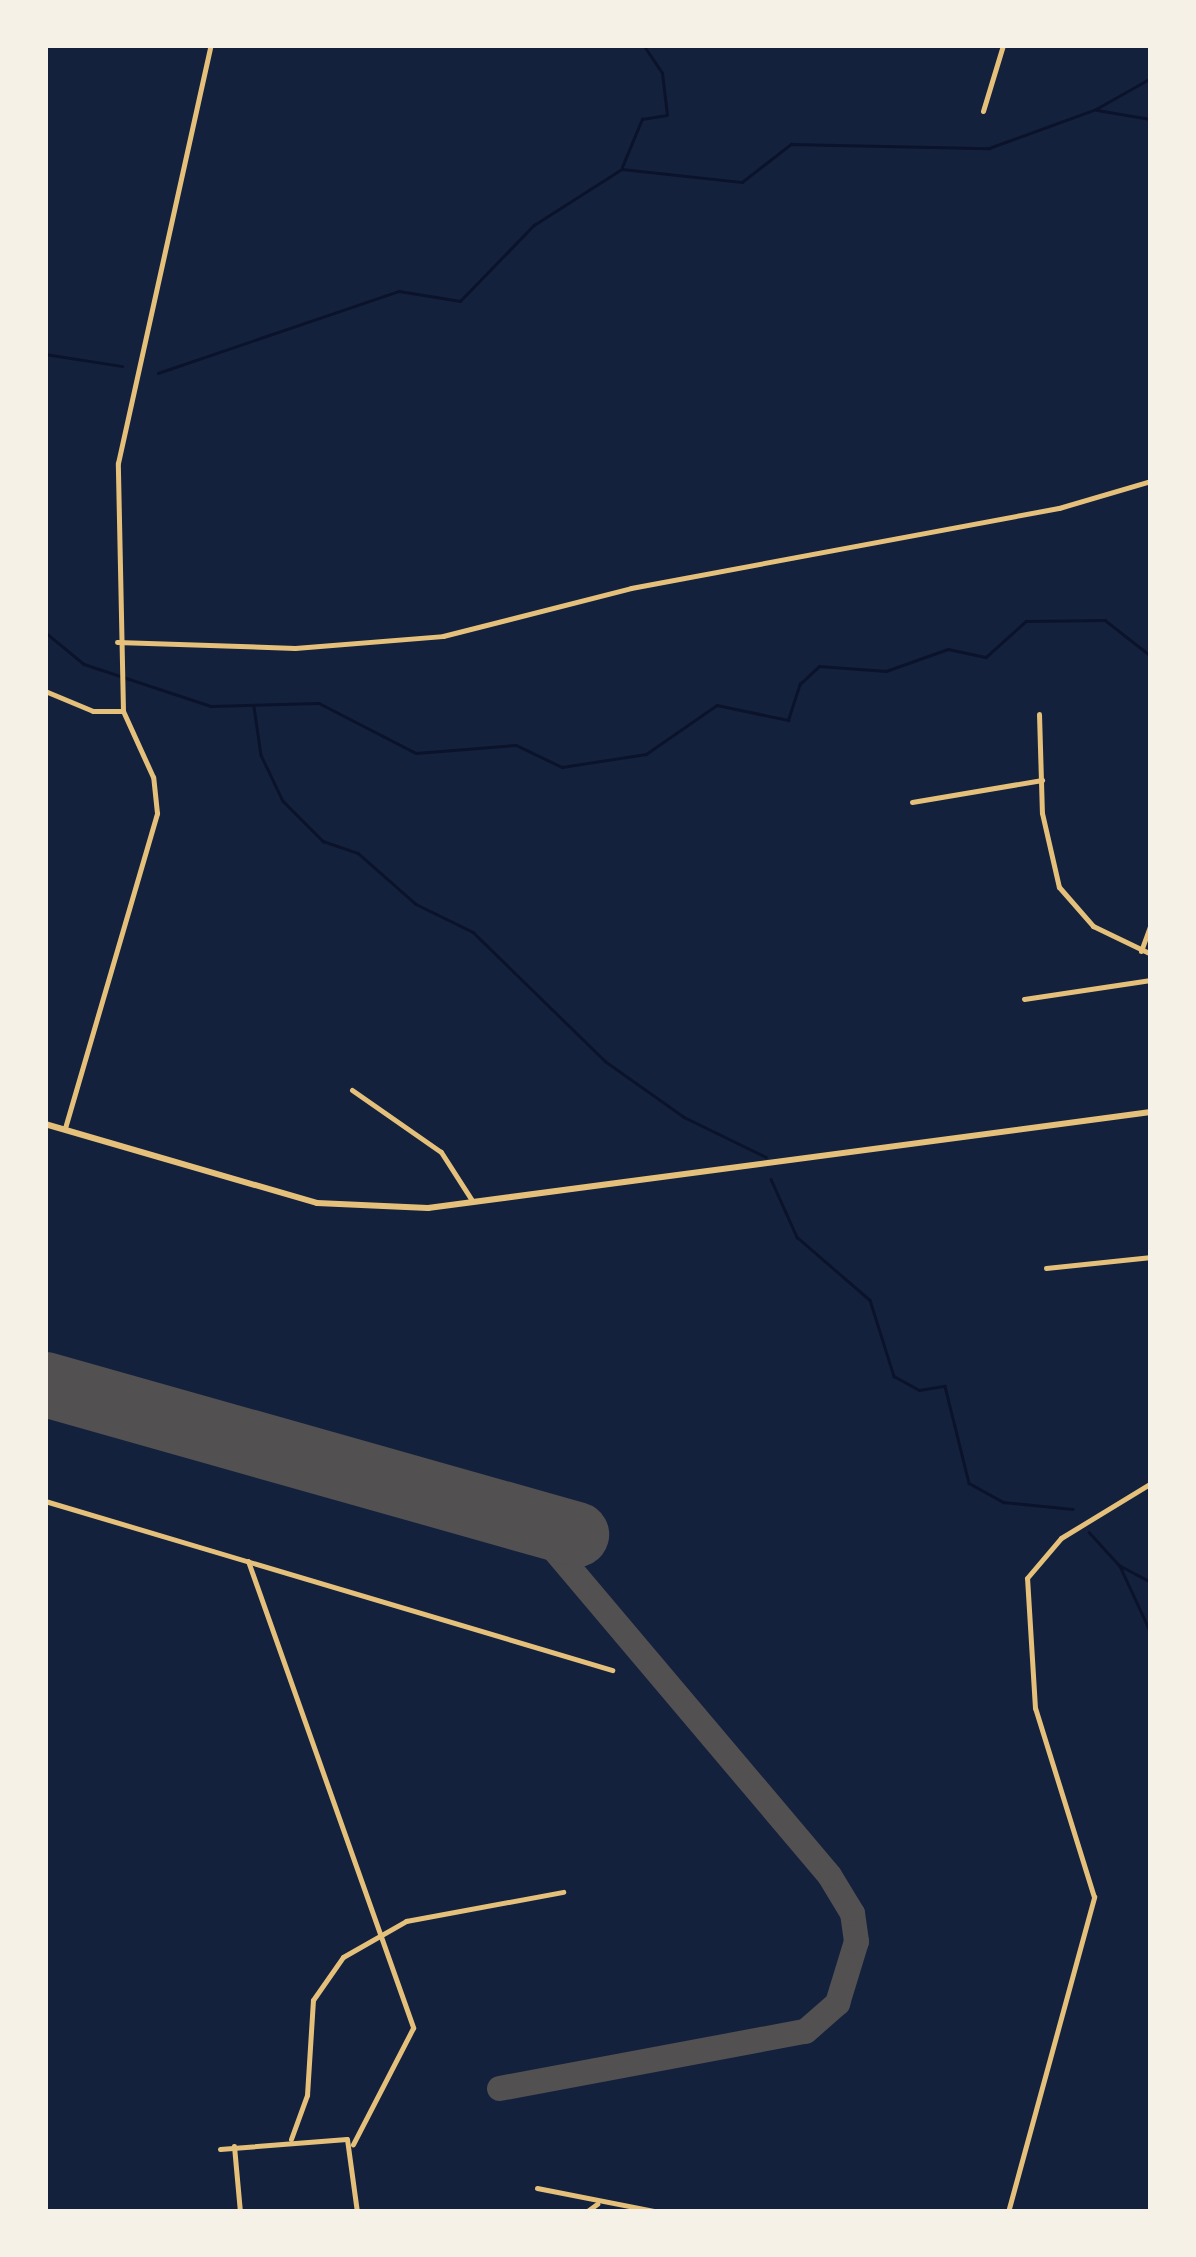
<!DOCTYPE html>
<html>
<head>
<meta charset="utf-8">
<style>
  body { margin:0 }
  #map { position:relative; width:1196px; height:2257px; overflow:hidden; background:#14213d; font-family:Montserrat,sans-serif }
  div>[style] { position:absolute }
  .stream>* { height:2.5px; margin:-1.25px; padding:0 1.25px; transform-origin:1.25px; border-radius:1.25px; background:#0b132b }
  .taxiway>* { height:25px; margin:-12.5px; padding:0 12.5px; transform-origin:12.5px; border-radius:12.5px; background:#525050 }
  .runway>* { height:65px; margin:-32.5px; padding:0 32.5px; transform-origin:32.5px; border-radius:32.5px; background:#525050 }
  .minor>* { height:5px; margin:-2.5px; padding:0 2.5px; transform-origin:2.5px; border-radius:2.5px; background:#e5c07b }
  .tertiary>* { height:6px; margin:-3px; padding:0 3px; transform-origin:3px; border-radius:3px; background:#e5c07b }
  span { translate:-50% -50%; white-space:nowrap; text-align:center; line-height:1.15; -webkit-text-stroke:9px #f6f1e7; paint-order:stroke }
  .frame { position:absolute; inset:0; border:48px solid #f6f1e7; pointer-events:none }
</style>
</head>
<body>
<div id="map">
  <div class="stream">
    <i style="left:1097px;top:110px;width:55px;rotate:9.5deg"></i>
    <i style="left:622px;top:167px;width:52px;rotate:-67.4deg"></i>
    <i style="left:642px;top:119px;width:25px;rotate:-9deg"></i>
    <i style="left:667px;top:115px;width:42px;rotate:-96.8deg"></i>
    <i style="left:662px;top:73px;width:34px;rotate:-124deg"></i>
    <i style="left:45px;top:354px;width:78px;rotate:8.9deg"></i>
    <i style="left:158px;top:373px;width:255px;rotate:-18.8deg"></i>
    <i style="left:399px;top:291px;width:62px;rotate:9.3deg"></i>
    <i style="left:460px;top:301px;width:106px;rotate:-45.8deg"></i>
    <i style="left:534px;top:225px;width:104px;rotate:-32.5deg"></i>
    <i style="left:622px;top:169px;width:121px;rotate:6.2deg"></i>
    <i style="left:742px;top:182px;width:62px;rotate:-37.8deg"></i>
    <i style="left:791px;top:144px;width:198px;rotate:1.2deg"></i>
    <i style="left:989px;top:148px;width:114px;rotate:-20deg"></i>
    <i style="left:1096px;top:109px;width:63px;rotate:-29.4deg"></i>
    <i style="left:45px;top:632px;width:50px;rotate:39.4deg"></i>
    <i style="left:84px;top:664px;width:134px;rotate:18.3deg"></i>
    <i style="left:211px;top:706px;width:108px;rotate:-1.6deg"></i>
    <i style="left:319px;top:703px;width:109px;rotate:27.3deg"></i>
    <i style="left:416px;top:753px;width:100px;rotate:-4.6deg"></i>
    <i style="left:516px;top:745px;width:51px;rotate:25.6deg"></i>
    <i style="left:562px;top:767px;width:85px;rotate:-8.8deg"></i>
    <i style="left:646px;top:754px;width:86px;rotate:-34.6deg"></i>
    <i style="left:717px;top:705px;width:73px;rotate:11.9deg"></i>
    <i style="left:788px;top:720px;width:38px;rotate:-72deg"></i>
    <i style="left:800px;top:684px;width:26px;rotate:-43deg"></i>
    <i style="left:819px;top:666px;width:67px;rotate:4.3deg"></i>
    <i style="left:886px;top:671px;width:66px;rotate:-19.5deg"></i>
    <i style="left:948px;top:649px;width:39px;rotate:12deg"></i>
    <i style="left:986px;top:657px;width:54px;rotate:-42deg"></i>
    <i style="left:1026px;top:621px;width:79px;rotate:-0.7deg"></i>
    <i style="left:1105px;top:620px;width:58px;rotate:38deg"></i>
    <i style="left:254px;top:707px;width:49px;rotate:81.7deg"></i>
    <i style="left:261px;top:755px;width:51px;rotate:64.4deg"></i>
    <i style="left:283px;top:801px;width:57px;rotate:45deg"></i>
    <i style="left:323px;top:841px;width:37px;rotate:19deg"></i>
    <i style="left:358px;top:853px;width:77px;rotate:41.3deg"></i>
    <i style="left:416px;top:904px;width:64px;rotate:26.2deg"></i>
    <i style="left:473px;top:932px;width:185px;rotate:44.3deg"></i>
    <i style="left:605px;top:1061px;width:97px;rotate:35.3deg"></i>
    <i style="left:684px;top:1117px;width:91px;rotate:26deg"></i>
    <i style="left:771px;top:1179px;width:64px;rotate:65.9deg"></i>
    <i style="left:797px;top:1237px;width:96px;rotate:40.8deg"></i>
    <i style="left:870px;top:1300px;width:80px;rotate:72.5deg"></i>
    <i style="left:894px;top:1376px;width:29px;rotate:29deg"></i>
    <i style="left:919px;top:1390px;width:26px;rotate:-9deg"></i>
    <i style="left:945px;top:1386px;width:100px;rotate:76.1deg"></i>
    <i style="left:969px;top:1483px;width:39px;rotate:29deg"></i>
    <i style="left:1003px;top:1502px;width:70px;rotate:5.7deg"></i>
    <i style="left:1089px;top:1532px;width:45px;rotate:47.7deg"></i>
    <i style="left:1119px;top:1565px;width:36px;rotate:28deg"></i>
    <i style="left:1120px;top:1566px;width:74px;rotate:65.2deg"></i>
  </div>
  <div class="taxiway">
    <i style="left:499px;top:2088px;width:311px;rotate:-10.6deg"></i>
    <i style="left:805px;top:2031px;width:43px;rotate:-41.2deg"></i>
    <i style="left:837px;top:2003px;width:65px;rotate:-73deg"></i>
    <i style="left:856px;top:1941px;width:28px;rotate:-98deg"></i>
    <i style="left:852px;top:1913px;width:44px;rotate:-121.2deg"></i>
    <i style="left:829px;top:1875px;width:463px;rotate:-130.2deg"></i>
  </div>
  <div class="runway">
    <i style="left:45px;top:1384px;width:552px;rotate:15.77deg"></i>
  </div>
  <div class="minor">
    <i style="left:983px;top:111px;width:69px;rotate:-73.1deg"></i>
    <i style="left:117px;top:642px;width:178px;rotate:1.9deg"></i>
    <i style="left:295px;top:648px;width:148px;rotate:-4.6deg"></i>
    <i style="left:443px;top:636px;width:194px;rotate:-14.3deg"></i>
    <i style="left:631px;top:588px;width:435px;rotate:-10.6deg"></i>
    <i style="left:1059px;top:508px;width:96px;rotate:-16.4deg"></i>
    <i style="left:45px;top:691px;width:52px;rotate:22.6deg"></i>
    <i style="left:93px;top:711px;width:30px"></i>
    <i style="left:123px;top:711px;width:248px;rotate:-91.2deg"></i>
    <i style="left:118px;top:463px;width:428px;rotate:-77.5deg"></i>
    <i style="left:1039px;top:714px;width:99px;rotate:88.3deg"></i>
    <i style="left:1042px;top:813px;width:76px;rotate:77.1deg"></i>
    <i style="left:1059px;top:887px;width:52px;rotate:48.9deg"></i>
    <i style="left:1093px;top:926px;width:64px;rotate:25.8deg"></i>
    <i style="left:912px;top:802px;width:132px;rotate:-9.6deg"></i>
    <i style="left:1141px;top:951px;width:29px;rotate:-70deg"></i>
    <i style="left:1024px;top:999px;width:128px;rotate:-8.5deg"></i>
    <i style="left:352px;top:1090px;width:108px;rotate:34.9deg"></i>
    <i style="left:441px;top:1152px;width:59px;rotate:57.4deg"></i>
    <i style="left:65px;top:1128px;width:328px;rotate:-73.7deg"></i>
    <i style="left:157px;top:813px;width:36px;rotate:-96deg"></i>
    <i style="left:153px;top:777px;width:72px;rotate:-114.4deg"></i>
    <i style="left:1046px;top:1268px;width:106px;rotate:-6deg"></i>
    <i style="left:45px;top:1501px;width:592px;rotate:16.6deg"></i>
    <i style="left:248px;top:1561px;width:495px;rotate:70.5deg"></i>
    <i style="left:413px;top:2028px;width:131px;rotate:117.3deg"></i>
    <i style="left:291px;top:2139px;width:47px;rotate:-70deg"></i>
    <i style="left:307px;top:2095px;width:95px;rotate:-86.4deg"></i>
    <i style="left:313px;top:2000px;width:52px;rotate:-55.1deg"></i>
    <i style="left:343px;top:1957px;width:73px;rotate:-29.7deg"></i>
    <i style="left:406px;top:1921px;width:160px;rotate:-10.5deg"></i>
    <i style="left:234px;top:2146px;width:66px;rotate:84.8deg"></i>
    <i style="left:220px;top:2149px;width:127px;rotate:-4.5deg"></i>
    <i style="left:347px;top:2139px;width:74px;rotate:82.2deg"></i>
    <i style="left:537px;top:2188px;width:124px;rotate:11.1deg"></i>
    <i style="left:586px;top:2212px;width:14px;rotate:-36deg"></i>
    <i style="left:1008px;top:2212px;width:327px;rotate:-74.7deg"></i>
    <i style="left:1094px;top:1897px;width:198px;rotate:-107.3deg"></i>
    <i style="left:1035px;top:1708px;width:130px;rotate:-93.5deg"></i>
    <i style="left:1027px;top:1578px;width:52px;rotate:-49.6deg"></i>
    <i style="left:1061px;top:1538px;width:105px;rotate:-31.4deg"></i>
  </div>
  <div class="tertiary">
    <i style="left:45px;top:1124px;width:283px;rotate:16.2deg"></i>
    <i style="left:317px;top:1203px;width:111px;rotate:2.6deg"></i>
    <i style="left:428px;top:1208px;width:729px;rotate:-7.56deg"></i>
  </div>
  <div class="frame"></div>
</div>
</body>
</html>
